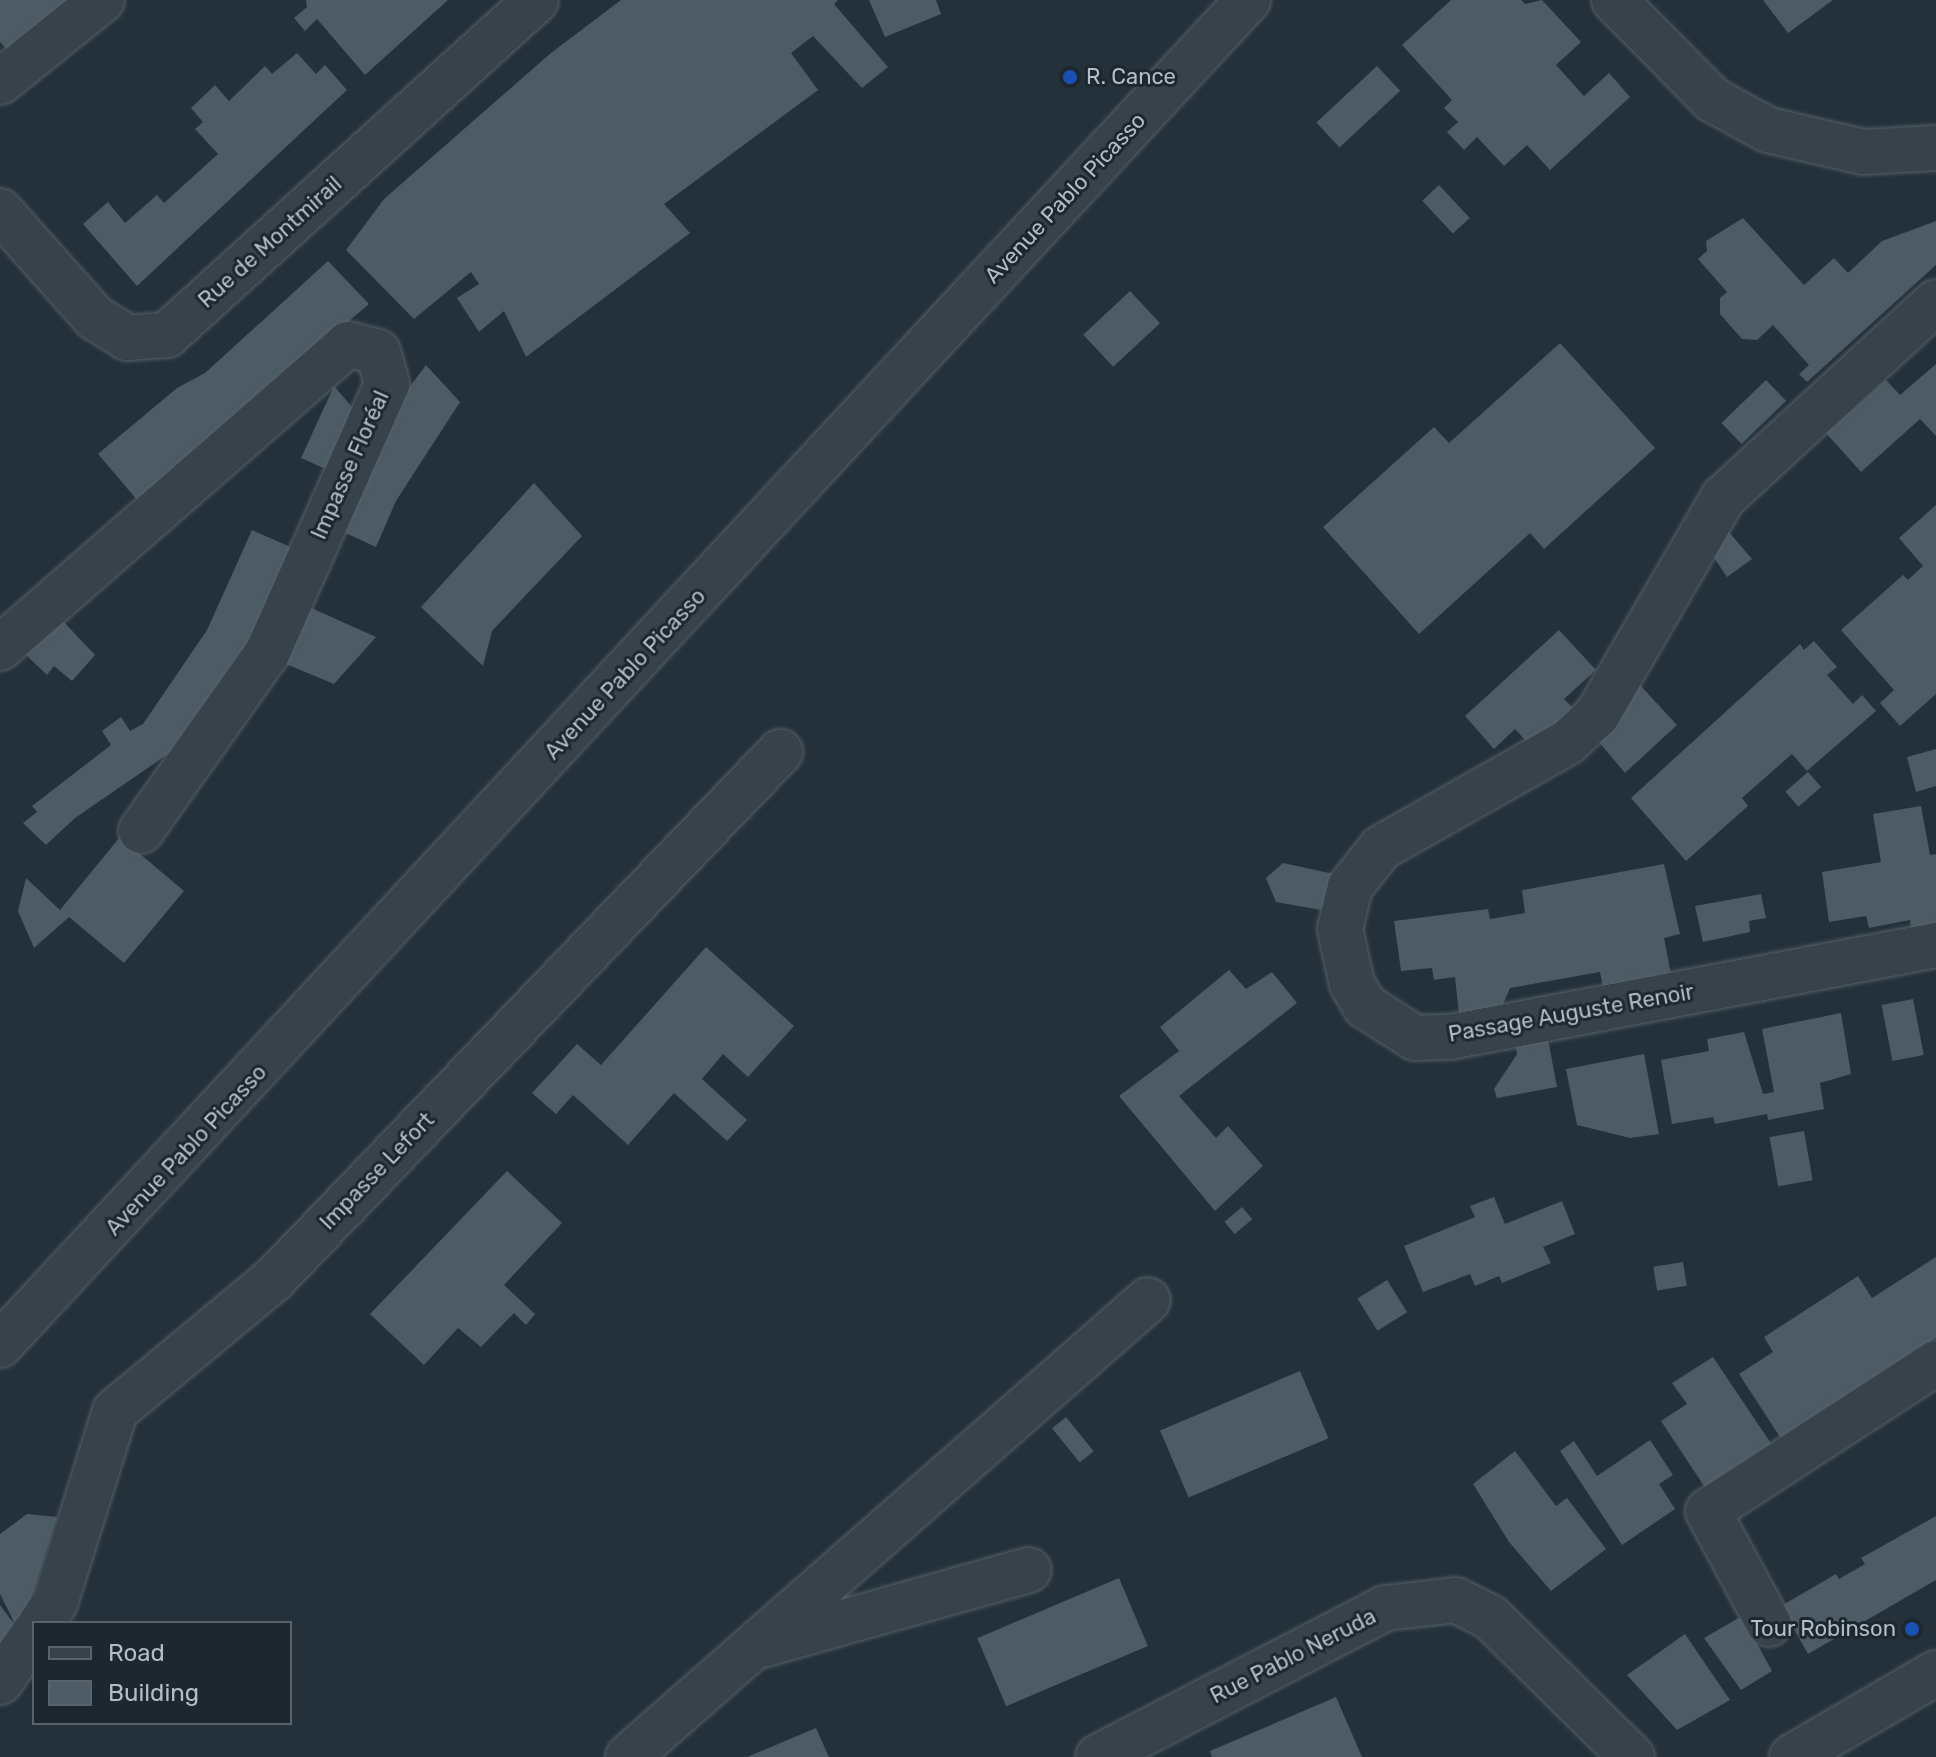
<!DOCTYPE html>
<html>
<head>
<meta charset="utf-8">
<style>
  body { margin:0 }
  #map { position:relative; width:1936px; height:1757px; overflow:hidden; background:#24303a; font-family:Rubik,sans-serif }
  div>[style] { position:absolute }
  .building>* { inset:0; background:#4c5b65; transform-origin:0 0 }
  .roads { filter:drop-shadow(0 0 2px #556068) drop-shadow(0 0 2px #556068) }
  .minor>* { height:44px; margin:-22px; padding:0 22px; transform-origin:22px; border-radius:22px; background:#37424a }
  .dots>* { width:22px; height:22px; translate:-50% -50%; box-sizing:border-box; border:4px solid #1c272f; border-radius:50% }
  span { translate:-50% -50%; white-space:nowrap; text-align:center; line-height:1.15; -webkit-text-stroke:6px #1c272f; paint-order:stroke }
  .poi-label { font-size:22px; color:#b2bdc6 }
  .left { translate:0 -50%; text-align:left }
  .right { translate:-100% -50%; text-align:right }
  .street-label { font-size:22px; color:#b2bdc6 }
  .legend { position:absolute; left:32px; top:1621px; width:260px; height:104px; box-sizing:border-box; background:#1c272f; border:2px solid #58636b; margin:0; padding:10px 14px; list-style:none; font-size:24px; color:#b2bdc6 }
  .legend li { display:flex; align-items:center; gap:16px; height:40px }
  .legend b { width:40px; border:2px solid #58636b }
</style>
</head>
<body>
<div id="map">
  <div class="building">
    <i style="clip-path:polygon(0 0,88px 0,15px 58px,0 42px)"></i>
    <i style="clip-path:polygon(306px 0,448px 0,365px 75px,317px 19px,305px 31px,294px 18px,307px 7px)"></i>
    <i style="clip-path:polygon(621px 0,838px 0,834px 4px,888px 67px,862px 88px,813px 36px,791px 53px,818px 90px,664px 204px,690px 233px,526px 357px,504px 311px,479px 332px,457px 298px,479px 284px,471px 272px,414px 319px,346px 250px,384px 199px,551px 53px)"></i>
    <i style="clip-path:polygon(869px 0,936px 0,941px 14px,885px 37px)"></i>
    <i style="clip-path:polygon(1451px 0,1521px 0,1525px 4px,1542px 0,1581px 42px,1556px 65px,1584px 96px,1609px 73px,1630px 97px,1550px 170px,1527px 145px,1504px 166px,1477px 137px,1464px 150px,1447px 132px,1458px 122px,1444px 108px,1452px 100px,1402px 45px)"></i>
    <i style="clip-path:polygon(1763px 0,1833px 0,1788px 33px)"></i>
    <i style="clip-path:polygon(297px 53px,316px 74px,325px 65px,347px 90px,137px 286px,83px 224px,108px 202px,125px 223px,157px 195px,164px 203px,218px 154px,195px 129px,203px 122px,191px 108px,215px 85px,229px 101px,265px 66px,272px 74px)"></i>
    <i style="left:1377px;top:66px;width:34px;height:83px;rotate:47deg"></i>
    <i style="left:1439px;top:185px;width:45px;height:23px;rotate:47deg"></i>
    <i style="clip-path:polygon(1743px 218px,1804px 285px,1834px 258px,1848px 273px,1882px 241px,1936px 221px,1936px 265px,1807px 382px,1799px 374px,1809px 365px,1773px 325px,1757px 340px,1742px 339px,1720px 314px,1720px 298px,1727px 292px,1698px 259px,1707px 251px,1706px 241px)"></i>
    <i style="clip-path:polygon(328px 261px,369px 304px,138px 501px,98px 454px,177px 388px,205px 373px)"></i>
    <i style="left:1130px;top:291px;width:44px;height:64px;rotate:47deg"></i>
    <i style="clip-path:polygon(1560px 343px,1655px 448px,1544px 549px,1530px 533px,1419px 634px,1323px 527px,1434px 427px,1449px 443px)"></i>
    <i style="clip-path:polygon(1936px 364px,1936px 436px,1920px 419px,1861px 472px,1826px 433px,1886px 380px,1900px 395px)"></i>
    <i style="clip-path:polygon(426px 365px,460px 402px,396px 501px,376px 547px,341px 531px,399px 401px)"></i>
    <i style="left:1766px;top:380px;width:29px;height:62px;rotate:46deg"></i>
    <i style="clip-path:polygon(334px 386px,352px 407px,328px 470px,301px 458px)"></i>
    <i style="clip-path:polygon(534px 483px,582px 536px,492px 631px,483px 666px,421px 607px)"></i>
    <i style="clip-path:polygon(1936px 505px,1936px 694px,1900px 726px,1880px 703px,1894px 690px,1841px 630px,1903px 575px,1908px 580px,1923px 566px,1899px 538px)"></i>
    <i style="clip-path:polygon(252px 530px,293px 548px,248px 647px,174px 750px,75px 818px,46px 845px,23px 823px,37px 812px,32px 806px,111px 745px,102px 731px,121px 717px,130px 731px,143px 724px,207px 630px)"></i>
    <i style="clip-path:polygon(1728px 531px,1752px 559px,1727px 577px,1713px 556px)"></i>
    <i style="clip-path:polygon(307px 606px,376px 637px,334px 684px,281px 662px)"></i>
    <i style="clip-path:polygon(62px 620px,95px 655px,72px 681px,54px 666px,47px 675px,24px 653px)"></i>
    <i style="clip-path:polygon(1559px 630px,1596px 670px,1564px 699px,1574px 709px,1559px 725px,1527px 742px,1515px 729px,1494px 749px,1465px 716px)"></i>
    <i style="clip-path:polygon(1814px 641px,1837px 667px,1827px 675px,1853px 704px,1862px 695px,1876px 711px,1807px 771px,1792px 754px,1742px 798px,1748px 806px,1686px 861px,1631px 798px,1800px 644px,1804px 650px)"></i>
    <i style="clip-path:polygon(1639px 684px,1677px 725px,1625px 773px,1598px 741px)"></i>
    <i style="clip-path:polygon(1936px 749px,1936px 786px,1916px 792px,1907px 757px)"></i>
    <i style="left:1808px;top:772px;width:20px;height:30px;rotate:49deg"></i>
    <i style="clip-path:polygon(1921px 806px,1930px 855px,1936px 854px,1936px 925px,1911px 929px,1910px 920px,1869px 928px,1866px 916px,1829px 922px,1822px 872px,1881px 862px,1873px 814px)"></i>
    <i style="clip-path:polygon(120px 837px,184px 891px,124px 963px,69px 917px,34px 948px,18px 911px,26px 878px,60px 910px)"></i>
    <i style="clip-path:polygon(1283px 863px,1334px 874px,1321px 910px,1276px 902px,1266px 878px)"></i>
    <i style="clip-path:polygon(1664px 864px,1680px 934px,1664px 938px,1671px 974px,1603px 987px,1600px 972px,1510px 988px,1502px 1007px,1459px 1015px,1455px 977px,1434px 980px,1432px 968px,1401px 971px,1394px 921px,1488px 909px,1490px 919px,1525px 913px,1522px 890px)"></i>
    <i style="clip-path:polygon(1761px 894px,1766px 918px,1749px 921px,1750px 932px,1703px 942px,1695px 906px)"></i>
    <i style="clip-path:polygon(706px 947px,794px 1026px,748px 1077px,723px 1054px,702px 1079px,747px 1120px,727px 1141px,674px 1093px,628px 1145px,573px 1095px,556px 1114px,532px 1093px,577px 1044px,601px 1065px)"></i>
    <i style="clip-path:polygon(1229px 970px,1246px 989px,1272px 972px,1297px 1003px,1179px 1096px,1216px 1138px,1228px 1126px,1263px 1166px,1215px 1211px,1119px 1096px,1179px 1051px,1160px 1027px)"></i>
    <i style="left:1913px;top:999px;width:57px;height:32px;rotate:79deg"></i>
    <i style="clip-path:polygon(1841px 1013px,1851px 1074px,1820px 1083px,1824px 1109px,1768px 1120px,1767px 1114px,1715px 1124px,1713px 1117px,1672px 1124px,1661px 1060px,1709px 1051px,1707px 1039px,1744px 1032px,1763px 1094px,1774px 1092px,1762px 1029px)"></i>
    <i style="clip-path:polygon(1548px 1039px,1557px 1087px,1497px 1098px,1494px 1089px,1517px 1054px,1515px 1044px)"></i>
    <i style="clip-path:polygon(1644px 1054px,1659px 1134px,1630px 1138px,1577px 1125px,1566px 1069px)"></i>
    <i style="left:1804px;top:1131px;width:50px;height:35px;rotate:80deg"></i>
    <i style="clip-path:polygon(507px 1171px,562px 1223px,504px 1285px,535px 1314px,526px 1325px,514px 1313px,481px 1347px,458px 1328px,424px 1365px,370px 1314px)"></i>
    <i style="clip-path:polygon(1494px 1197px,1505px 1224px,1562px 1201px,1575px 1234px,1543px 1247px,1551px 1263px,1502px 1283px,1499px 1276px,1475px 1286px,1470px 1274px,1423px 1292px,1404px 1246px,1475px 1217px,1470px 1206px)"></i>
    <i style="left:1242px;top:1207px;width:16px;height:23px;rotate:50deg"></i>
    <i style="clip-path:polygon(1936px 1257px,1936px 1338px,1782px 1440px,1739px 1374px,1773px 1352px,1764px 1337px,1858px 1276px,1872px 1298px)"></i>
    <i style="left:1683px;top:1262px;width:24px;height:30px;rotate:81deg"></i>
    <i style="left:1387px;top:1280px;width:38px;height:35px;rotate:58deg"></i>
    <i style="clip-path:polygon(1713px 1357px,1772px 1445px,1706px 1489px,1661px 1421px,1687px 1404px,1672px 1383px)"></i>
    <i style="left:1300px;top:1371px;width:73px;height:152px;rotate:67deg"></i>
    <i style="left:1066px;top:1417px;width:44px;height:18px;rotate:51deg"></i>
    <i style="clip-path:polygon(1650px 1440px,1673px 1475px,1659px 1484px,1675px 1509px,1622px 1545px,1560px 1451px,1574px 1441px,1597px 1476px)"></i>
    <i style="clip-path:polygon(1515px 1451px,1556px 1506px,1567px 1498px,1606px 1549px,1551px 1591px,1509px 1542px,1473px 1484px)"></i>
    <i style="clip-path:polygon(27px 1514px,57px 1517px,34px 1590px,17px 1628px,0 1651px,0 1605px,17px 1628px,0 1594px,0 1534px)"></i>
    <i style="clip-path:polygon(1936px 1516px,1936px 1580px,1808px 1654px,1781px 1606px,1836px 1574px,1839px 1579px,1865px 1564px,1861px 1558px)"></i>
    <i style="left:1119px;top:1578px;width:74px;height:154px;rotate:67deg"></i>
    <i style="clip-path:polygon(1742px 1616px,1772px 1671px,1741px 1690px,1704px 1638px)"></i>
    <i style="clip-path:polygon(1685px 1634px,1730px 1700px,1677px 1730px,1627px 1675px)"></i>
    <i style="clip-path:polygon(1336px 1697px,1362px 1757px,1212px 1757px,1210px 1751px)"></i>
    <i style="clip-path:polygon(816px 1728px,829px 1757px,747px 1757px)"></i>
  </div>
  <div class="roads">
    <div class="minor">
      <i style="left:1614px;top:0;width:141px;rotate:45.3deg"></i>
      <i style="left:1713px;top:100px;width:63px;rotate:28.6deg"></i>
      <i style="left:1768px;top:130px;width:98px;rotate:13deg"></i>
      <i style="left:1863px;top:152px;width:73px;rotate:-3.1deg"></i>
      <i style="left:0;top:82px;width:131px;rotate:-38.8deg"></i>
      <i style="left:0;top:211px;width:142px;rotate:48.4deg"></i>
      <i style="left:94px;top:317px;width:39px;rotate:32deg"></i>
      <i style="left:127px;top:338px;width:40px;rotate:-4.3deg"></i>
      <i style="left:167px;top:335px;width:498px;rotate:-42.2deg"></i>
      <i style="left:1936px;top:302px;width:289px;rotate:137.4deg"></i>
      <i style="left:1723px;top:498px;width:251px;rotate:120.1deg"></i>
      <i style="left:1597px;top:715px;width:40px;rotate:137deg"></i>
      <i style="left:1568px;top:742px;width:215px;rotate:150.5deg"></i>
      <i style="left:1381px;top:848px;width:50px;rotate:128.5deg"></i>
      <i style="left:1350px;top:887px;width:43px;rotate:103.4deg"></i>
      <i style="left:1340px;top:929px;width:56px;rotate:77.7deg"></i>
      <i style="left:1352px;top:984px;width:26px;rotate:59deg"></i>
      <i style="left:1365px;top:1006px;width:59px;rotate:32.6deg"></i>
      <i style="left:1415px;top:1038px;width:35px;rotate:-2deg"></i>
      <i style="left:1450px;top:1037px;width:495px;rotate:-10.7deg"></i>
      <i style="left:0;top:648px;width:462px;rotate:-41.1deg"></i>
      <i style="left:348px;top:344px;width:31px;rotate:15deg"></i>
      <i style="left:378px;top:352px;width:33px;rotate:74deg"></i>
      <i style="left:387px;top:384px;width:295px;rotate:114deg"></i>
      <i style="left:267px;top:653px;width:218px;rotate:125.3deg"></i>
      <i style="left:0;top:1345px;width:1835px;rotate:-47.14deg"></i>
      <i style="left:41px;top:1623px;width:24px;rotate:-55deg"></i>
      <i style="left:55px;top:1603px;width:201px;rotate:-72.6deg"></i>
      <i style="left:115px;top:1411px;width:207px;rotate:-39.7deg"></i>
      <i style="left:274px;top:1279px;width:731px;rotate:-46.16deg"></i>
      <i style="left:1769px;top:1624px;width:128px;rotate:-118.4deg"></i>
      <i style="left:1708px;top:1511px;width:272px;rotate:-33deg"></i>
      <i style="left:762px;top:1645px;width:277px;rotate:-15.7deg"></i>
      <i style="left:0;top:1682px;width:60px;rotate:-55.2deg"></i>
      <i style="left:628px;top:1757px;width:692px;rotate:-41.31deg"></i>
      <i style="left:1098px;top:1757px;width:324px;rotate:-27.4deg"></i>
      <i style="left:1386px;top:1608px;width:70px;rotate:-6.5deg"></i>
      <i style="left:1456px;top:1600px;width:39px;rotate:27deg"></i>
      <i style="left:1491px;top:1618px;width:198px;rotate:44.6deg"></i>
      <i style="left:1792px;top:1757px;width:167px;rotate:-30.3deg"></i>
    </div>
  </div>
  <div class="dots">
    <i style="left:1070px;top:77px;background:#1a4fb4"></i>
    <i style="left:1912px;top:1629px;background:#1a4fb4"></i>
  </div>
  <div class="poi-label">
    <span class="left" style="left:1086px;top:77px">R. Cance</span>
    <span class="right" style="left:1896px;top:1629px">Tour Robinson</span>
  </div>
  <div class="street-label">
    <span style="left:1065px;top:198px;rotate:-47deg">Avenue Pablo Picasso</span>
    <span style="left:270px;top:242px;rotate:-42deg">Rue de Montmirail</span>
    <span style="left:350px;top:465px;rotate:-66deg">Impasse Floréal</span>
    <span style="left:625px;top:674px;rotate:-47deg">Avenue Pablo Picasso</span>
    <span style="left:1571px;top:1013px;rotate:-10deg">Passage Auguste Renoir</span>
    <span style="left:186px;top:1150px;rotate:-47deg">Avenue Pablo Picasso</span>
    <span style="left:377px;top:1171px;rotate:-46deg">Impasse Lefort</span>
    <span style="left:1293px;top:1656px;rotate:-27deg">Rue Pablo Neruda</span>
  </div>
  <ul class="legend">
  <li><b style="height:10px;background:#37424a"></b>Road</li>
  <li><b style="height:22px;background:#4c5b65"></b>Building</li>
  </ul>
</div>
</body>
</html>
